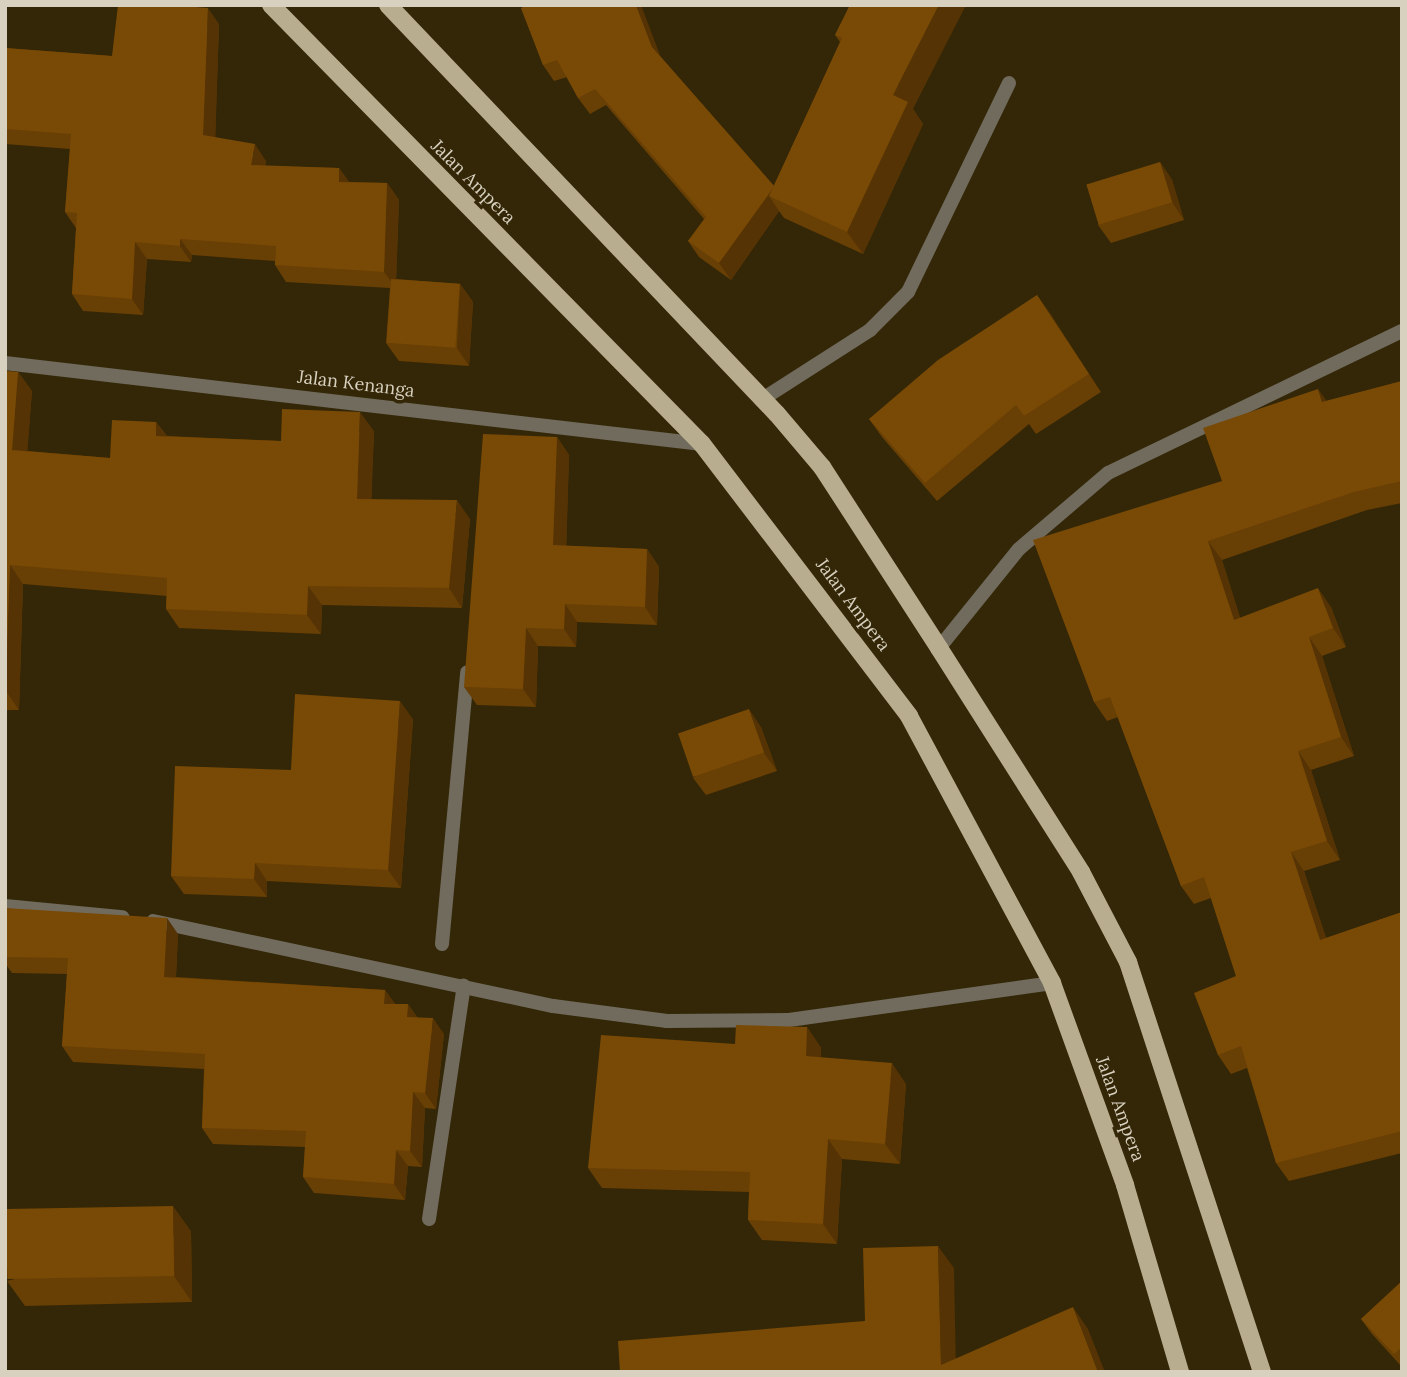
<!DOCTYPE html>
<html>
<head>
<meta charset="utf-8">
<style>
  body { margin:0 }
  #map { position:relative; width:1407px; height:1377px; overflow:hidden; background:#332707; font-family:Lora,serif }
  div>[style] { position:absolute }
  .lane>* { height:14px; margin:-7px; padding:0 7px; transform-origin:7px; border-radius:7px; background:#716b5d }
  .street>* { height:14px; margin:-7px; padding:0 7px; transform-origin:7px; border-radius:7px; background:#716b5d }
  .primary>* { height:18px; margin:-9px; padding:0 9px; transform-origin:9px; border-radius:9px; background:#b9ad90 }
  .wall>* { inset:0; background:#683f05 }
  .shaded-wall>* { inset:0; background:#553304 }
  .building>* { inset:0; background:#794906; transform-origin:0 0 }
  span { translate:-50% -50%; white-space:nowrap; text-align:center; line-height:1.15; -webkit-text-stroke:7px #332707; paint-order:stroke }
  .street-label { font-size:18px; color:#d9d1c0 }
  .frame { position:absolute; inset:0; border:7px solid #d9d1c0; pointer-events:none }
</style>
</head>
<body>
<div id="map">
  <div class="lane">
    <i style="left:939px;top:648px;width:127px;rotate:-51.1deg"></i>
    <i style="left:1019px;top:549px;width:117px;rotate:-40.5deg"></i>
    <i style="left:1108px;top:473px;width:326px;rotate:-25.8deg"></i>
  </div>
  <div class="street">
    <i style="left:5px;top:363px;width:702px;rotate:6.63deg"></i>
    <i style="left:761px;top:400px;width:130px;rotate:-32.7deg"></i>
    <i style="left:870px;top:330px;width:54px;rotate:-45deg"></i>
    <i style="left:908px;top:292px;width:232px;rotate:-64.2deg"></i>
    <i style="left:5px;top:906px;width:118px;rotate:5.4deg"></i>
    <i style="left:153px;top:921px;width:409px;rotate:12deg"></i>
    <i style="left:553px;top:1006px;width:115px;rotate:7.5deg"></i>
    <i style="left:667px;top:1021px;width:122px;rotate:-0.5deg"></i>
    <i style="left:789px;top:1020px;width:266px;rotate:-8deg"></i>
    <i style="left:442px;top:944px;width:273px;rotate:-84.7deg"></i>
    <i style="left:429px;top:1219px;width:236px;rotate:-81.5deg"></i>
  </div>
  <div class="primary">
    <i style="left:271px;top:5px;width:615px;rotate:45.53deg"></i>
    <i style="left:702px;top:444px;width:342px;rotate:52.7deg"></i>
    <i style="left:909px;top:716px;width:303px;rotate:61.8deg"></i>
    <i style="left:1052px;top:983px;width:215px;rotate:70.1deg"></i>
    <i style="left:1125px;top:1185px;width:195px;rotate:73.6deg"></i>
    <i style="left:388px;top:5px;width:564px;rotate:46.44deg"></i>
    <i style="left:777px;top:414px;width:70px;rotate:49.7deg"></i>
    <i style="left:822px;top:467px;width:216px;rotate:57.1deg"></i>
    <i style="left:939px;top:648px;width:265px;rotate:57.6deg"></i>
    <i style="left:1081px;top:872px;width:102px;rotate:62.4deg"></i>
    <i style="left:1128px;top:962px;width:431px;rotate:71.9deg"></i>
  </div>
  <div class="wall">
    <i style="clip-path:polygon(850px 5px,913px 109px,923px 124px,863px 254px,784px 218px,779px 211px,731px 280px,699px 257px,688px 241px,704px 219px,606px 105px,590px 114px,578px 98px,567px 77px,554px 81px,543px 65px,521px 8px,661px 57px,774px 186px,840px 42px,835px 35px)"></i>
    <i style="clip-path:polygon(219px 24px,215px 137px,266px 161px,265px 166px,339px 168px,349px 182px,387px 183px,399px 200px,396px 279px,460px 284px,473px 302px,469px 366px,399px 361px,386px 343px,390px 288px,286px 282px,275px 265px,275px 261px,192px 255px,191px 262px,147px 259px,143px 315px,83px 311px,72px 294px,76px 228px,65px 212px,70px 149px,5px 144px,5px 48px,112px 56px)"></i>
    <i style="clip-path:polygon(1160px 162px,1172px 180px,1184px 220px,1111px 243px,1098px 225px)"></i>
    <i style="clip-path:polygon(1037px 295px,1101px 392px,1036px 434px,1029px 424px,937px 501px,882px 437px,869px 419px)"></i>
    <i style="clip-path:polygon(5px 371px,18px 372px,32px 391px,27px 451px,110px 458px,156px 422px,167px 436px,281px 441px,374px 431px,371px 499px,470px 519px,462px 608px,322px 605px,321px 634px,179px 628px,166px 609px,167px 596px,23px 584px,19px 710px,5px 710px)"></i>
    <i style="clip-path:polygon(1402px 381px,1402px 503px,1367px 510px,1222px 560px,1240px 618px,1331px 607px,1346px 647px,1322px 656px,1354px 756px,1311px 770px,1340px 860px,1304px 871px,1326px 938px,1402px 912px,1402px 1153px,1289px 1181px,1276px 1163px,1247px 1068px,1231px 1074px,1218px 1055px,1236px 976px,1211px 898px,1194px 904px,1181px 886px,1118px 717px,1107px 721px,1094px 702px,1222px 481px,1326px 401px)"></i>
    <i style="clip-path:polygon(557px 437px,569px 455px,566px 546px,647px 549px,659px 567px,657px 625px,577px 622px,576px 647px,538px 646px,536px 707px,477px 705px,464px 687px)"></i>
    <i style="clip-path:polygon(413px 719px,401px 888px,267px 881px,267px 897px,184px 894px,171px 876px,291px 770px)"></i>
    <i style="clip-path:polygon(761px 727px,777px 771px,706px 795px,693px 778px)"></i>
    <i style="clip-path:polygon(5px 908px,178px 934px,176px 977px,385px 990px,395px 1004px,408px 1004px,417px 1017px,444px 1034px,436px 1109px,425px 1108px,422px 1167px,408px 1166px,405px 1200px,314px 1193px,303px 1177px,305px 1147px,213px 1144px,202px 1128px,204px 1069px,73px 1062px,62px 1046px,67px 974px,12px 973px,5px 963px)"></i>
    <i style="clip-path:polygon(807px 1027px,821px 1048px,821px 1058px,906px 1084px,900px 1164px,842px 1159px,837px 1244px,762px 1240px,748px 1220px,749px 1192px,602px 1188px,588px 1168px,735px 1044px)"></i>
    <i style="clip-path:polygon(191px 1231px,192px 1302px,25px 1306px,7px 1281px)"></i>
    <i style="clip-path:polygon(1402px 1281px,1402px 1367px,1372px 1334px,1361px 1319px)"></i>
  </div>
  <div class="shaded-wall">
    <i style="clip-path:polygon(636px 5px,641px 5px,663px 63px,652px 47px)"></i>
    <i style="clip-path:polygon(939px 5px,966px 5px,913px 109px,923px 124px,863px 254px,847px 232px,893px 95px)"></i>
    <i style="clip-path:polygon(208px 8px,219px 24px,215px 151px,203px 135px)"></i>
    <i style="clip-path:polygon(255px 144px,266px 161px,262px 182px,251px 165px)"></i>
    <i style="clip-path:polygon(1160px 162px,1172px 180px,1184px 220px,1172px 202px)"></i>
    <i style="clip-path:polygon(339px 168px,351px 185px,339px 182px)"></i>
    <i style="clip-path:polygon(387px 183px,399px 200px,396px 288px,384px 272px)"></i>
    <i style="clip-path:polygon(774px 186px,769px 196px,779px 211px,731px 280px,719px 263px)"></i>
    <i style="clip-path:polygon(180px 239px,192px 255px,191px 262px,180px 246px)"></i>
    <i style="clip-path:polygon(135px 242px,147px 259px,143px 315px,132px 299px)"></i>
    <i style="clip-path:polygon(460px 284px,473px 302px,469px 366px,457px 348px)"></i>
    <i style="clip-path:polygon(1037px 295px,1050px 313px,1101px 392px,1089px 374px)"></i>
    <i style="clip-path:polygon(18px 372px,32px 391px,26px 469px,12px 450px)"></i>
    <i style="clip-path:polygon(1318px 389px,1331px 407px,1322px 402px)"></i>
    <i style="clip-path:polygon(360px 412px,374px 431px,371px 518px,357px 499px)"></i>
    <i style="clip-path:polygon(156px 422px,170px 441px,156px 436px)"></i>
    <i style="clip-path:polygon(557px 437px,569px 455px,566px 563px,553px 545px)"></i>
    <i style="clip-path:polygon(457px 500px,470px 519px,462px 608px,449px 588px)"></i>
    <i style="clip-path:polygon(1208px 541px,1222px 560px,1247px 639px,1234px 620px)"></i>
    <i style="clip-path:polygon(647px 549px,659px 567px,657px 625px,645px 607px)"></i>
    <i style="clip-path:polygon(10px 565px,23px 584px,19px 710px,6px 691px)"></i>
    <i style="clip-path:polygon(308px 586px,322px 605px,321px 634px,307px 615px)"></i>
    <i style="clip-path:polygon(1318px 588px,1331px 607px,1346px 647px,1333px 628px)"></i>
    <i style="clip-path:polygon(565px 604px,577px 622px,576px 647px,564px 629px)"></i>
    <i style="clip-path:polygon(526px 628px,538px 646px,536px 707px,523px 689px)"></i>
    <i style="clip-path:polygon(1309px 637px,1322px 656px,1354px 756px,1341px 737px)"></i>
    <i style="clip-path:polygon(400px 701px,413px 719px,401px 888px,388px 870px)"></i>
    <i style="clip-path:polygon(749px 709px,761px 727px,777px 771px,764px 753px)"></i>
    <i style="clip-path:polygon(1298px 751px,1311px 770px,1340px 860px,1327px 841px)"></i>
    <i style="clip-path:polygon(1291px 852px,1304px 871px,1333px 959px,1320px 940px)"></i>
    <i style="clip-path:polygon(255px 863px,267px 881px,267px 897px,254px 879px)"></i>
    <i style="clip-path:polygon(167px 918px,178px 934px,175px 993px,164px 977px)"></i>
    <i style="clip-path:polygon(385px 990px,396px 1006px,384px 1004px)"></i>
    <i style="clip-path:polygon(408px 1004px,419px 1020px,407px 1017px)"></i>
    <i style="clip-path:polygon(433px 1018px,444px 1034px,436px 1109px,425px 1093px)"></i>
    <i style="clip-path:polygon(807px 1027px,821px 1048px,821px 1077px,806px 1056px)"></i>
    <i style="clip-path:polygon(892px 1063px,906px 1084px,900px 1164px,885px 1144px)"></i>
    <i style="clip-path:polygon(413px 1092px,425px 1108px,422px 1167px,410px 1151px)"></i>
    <i style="clip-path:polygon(828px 1139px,842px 1159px,837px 1244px,823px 1224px)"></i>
    <i style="clip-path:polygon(396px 1150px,408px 1166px,405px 1200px,394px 1184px)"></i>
    <i style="clip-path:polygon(173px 1206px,191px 1231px,192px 1302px,174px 1276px)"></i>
    <i style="clip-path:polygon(938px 1246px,954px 1268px,956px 1372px,941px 1365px)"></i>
    <i style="clip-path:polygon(1073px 1307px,1088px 1329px,1105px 1372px,1098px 1372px)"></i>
  </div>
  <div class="building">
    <i style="clip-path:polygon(118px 5px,170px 5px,208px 8px,203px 135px,255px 144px,251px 165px,339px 168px,339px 182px,387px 183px,384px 272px,275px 265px,276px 246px,180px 239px,180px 246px,135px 242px,132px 299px,72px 294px,77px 213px,65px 212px,71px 134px,5px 129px,5px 48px,112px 56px)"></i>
    <i style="clip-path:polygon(528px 5px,636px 5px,652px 47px,774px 186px,771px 191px,719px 263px,688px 241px,706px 217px,595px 89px,578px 98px,557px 60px,543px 65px,521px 8px)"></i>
    <i style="clip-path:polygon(850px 5px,939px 5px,893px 95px,908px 102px,847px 232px,769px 196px,842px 38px,835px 35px)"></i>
    <i style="left:1160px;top:162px;width:42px;height:77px;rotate:73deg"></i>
    <i style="left:391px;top:279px;width:69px;height:64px;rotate:4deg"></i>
    <i style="clip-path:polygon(1037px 295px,1089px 374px,1024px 416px,1016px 405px,925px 483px,869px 419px,938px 360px)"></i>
    <i style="clip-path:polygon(5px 371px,18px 372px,12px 450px,110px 458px,112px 420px,156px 422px,156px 436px,281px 441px,282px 409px,360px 412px,357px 499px,457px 500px,449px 588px,308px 586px,307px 615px,166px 609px,167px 578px,10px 565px,5px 691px)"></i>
    <i style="clip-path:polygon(1402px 381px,1402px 481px,1354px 492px,1208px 541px,1234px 620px,1318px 588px,1333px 628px,1309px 637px,1341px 737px,1298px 751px,1327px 841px,1291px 852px,1320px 940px,1402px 912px,1402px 1131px,1276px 1163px,1241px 1046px,1218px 1055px,1194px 993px,1236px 976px,1204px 877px,1181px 886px,1110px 697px,1094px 702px,1033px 540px,1222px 481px,1203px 428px,1318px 389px,1322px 402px)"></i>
    <i style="clip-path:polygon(483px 434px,557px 437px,553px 545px,647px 549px,645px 607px,565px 604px,564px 629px,526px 628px,523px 689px,464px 687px)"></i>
    <i style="clip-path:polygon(295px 694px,400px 701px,388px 870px,255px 863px,254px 879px,171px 876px,175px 766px,291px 770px)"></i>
    <i style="left:749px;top:709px;width:46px;height:75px;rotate:71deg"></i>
    <i style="clip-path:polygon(5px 908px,167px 918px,164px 977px,385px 990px,384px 1004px,408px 1004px,407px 1017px,433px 1018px,425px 1093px,413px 1092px,410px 1151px,396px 1150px,394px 1184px,303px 1177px,306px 1131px,202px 1128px,205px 1054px,62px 1046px,68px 958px,5px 957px)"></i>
    <i style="clip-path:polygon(736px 1025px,807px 1027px,806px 1056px,892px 1063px,885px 1144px,828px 1139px,823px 1224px,748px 1220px,750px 1172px,588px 1168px,601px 1035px,735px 1044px)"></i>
    <i style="left:173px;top:1206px;width:70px;height:167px;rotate:89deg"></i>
    <i style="clip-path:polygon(938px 1246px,941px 1365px,1073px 1307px,1098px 1372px,620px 1372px,618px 1341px,865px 1321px,863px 1248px)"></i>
    <i style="clip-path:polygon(1402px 1281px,1402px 1347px,1394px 1354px,1361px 1319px)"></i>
  </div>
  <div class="street-label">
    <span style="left:473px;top:182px;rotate:45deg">Jalan Ampera</span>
    <span style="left:356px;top:384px;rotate:7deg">Jalan Kenanga</span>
    <span style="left:853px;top:605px;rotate:53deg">Jalan Ampera</span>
    <span style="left:1120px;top:1109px;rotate:70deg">Jalan Ampera</span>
  </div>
  <div class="frame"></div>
</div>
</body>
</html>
